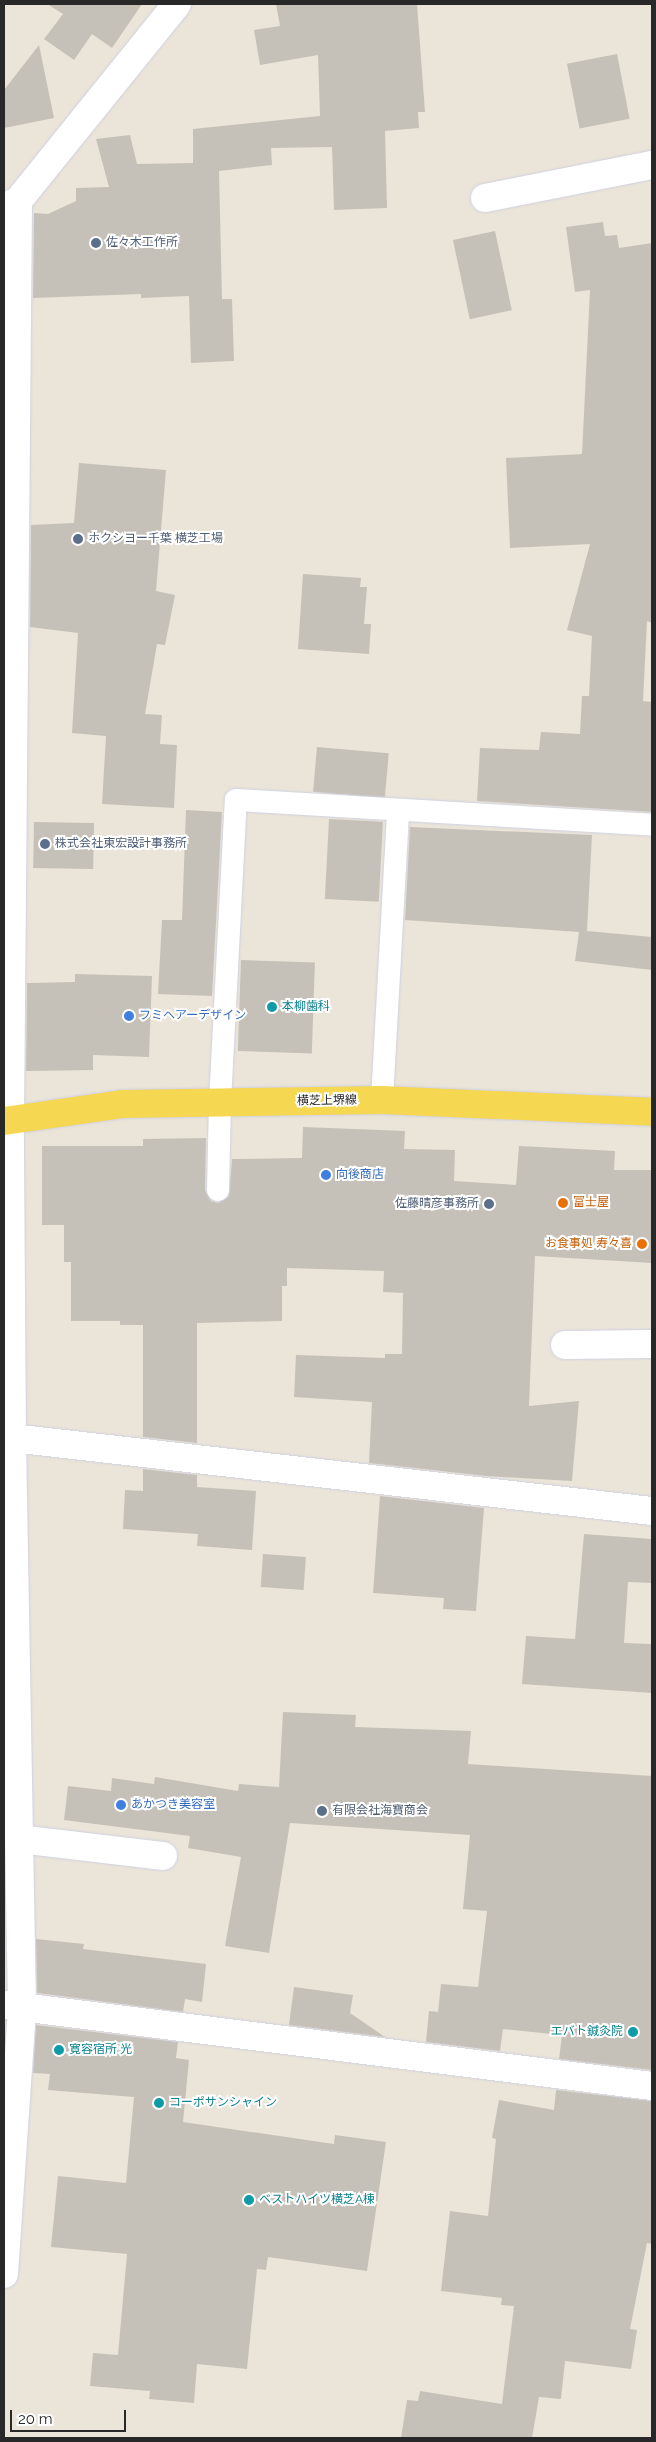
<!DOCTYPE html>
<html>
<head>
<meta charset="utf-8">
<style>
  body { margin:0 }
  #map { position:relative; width:656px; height:2442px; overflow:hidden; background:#ebe4d8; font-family:Raleway,"Noto Sans JP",sans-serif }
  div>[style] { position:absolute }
  .building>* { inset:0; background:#c6c1b8; transform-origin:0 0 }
  .roads { filter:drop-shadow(0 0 1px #ced1e2) drop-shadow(0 0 1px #ced1e2) }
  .service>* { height:22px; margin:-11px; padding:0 11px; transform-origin:11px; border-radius:11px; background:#fff }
  .minor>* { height:28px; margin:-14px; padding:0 14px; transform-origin:14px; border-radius:14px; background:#fff }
  .primary>* { height:28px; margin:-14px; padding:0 14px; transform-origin:14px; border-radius:14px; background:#f6d752 }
  .dots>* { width:14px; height:14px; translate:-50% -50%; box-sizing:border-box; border:2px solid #fff; border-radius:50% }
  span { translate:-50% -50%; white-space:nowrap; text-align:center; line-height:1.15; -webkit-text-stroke:4px #fff; paint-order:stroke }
  .service-label { font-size:12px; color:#4e5e75 }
  .left { translate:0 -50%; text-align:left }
  .right { translate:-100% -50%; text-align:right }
  .culture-label { font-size:12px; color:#0d838f }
  .shop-label { font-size:12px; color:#366cbe }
  .street-label { font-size:12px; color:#282828 }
  .food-label { font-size:12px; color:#c56008 }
  .frame { position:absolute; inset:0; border:5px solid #282828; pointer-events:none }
  .scale { position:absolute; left:10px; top:2410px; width:116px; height:22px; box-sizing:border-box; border:2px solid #282828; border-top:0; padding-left:6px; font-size:15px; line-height:18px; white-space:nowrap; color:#282828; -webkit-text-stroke:4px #fff; paint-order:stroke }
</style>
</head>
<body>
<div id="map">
  <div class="building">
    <i style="clip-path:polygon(47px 4px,142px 4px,112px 48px,92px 34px,74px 60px,44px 39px,63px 14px)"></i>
    <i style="clip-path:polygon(276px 4px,417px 4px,425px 112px,418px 112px,419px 128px,385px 131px,387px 208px,334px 210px,332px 147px,271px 148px,272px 165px,219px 171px,222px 299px,232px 299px,234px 361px,191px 363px,189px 296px,141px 298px,141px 294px,33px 298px,34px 213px,48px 214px,76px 201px,76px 188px,109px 187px,96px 139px,130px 135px,137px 164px,193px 163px,193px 129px,320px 116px,318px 55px,260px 65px,254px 30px,280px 26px)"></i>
    <i style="clip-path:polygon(39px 45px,54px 118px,4px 128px,4px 90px)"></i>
    <i style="left:617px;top:54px;width:66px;height:51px;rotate:79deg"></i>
    <i style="clip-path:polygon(603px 222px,605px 236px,617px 235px,619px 248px,652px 243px,652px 623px,647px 621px,643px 701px,652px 702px,652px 812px,477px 801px,480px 748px,539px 750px,541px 732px,580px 734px,582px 696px,589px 696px,592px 636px,567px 630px,590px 544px,510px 548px,506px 458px,582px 454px,590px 290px,575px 292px,566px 227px)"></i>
    <i style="left:495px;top:231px;width:81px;height:43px;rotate:78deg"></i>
    <i style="clip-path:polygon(79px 463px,166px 470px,156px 591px,175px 595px,165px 645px,157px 644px,145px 714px,162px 715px,160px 744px,177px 745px,174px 808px,102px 804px,106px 736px,72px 733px,78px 633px,30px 627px,31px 525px,74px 523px)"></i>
    <i style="clip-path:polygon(303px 574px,361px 578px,360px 587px,367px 587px,364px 624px,371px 624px,369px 654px,298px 649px)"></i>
    <i style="left:317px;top:747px;width:72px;height:45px;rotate:5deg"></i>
    <i style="clip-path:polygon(186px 810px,222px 812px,212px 996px,158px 994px,162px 920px,182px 920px)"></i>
    <i style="left:329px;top:819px;width:54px;height:80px;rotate:3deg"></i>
    <i style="left:34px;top:822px;width:60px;height:46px;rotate:1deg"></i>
    <i style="clip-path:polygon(410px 827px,592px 835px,587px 931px,652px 937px,652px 970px,575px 961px,579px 932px,405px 920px)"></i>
    <i style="left:241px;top:960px;width:74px;height:91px;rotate:2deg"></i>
    <i style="clip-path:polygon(75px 974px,152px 976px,149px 1057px,93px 1055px,93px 1070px,26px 1071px,27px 983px,75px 982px)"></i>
    <i style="clip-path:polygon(303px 1127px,405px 1131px,404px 1149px,455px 1150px,454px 1181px,516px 1185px,519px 1146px,615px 1151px,614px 1170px,652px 1170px,652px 1263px,535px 1256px,529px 1406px,579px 1401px,572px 1481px,486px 1476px,369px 1463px,372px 1402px,294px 1397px,296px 1355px,385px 1358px,385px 1354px,402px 1354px,403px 1293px,383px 1292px,384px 1271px,287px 1268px,287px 1286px,282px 1286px,282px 1321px,197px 1323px,197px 1443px,143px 1437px,143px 1325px,120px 1325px,120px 1321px,71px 1321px,71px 1262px,64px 1262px,64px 1225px,42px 1225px,42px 1146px,143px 1146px,143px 1139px,206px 1138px,205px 1190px,211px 1201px,218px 1203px,229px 1196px,232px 1159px,302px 1158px)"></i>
    <i style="clip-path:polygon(143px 1469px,197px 1475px,197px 1487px,256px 1491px,252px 1550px,197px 1546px,198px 1534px,123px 1529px,125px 1490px,143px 1491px)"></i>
    <i style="clip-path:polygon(380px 1496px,484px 1508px,476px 1611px,443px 1609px,444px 1598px,373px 1593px)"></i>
    <i style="clip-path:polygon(584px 1534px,652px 1539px,652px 1583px,628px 1582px,624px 1643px,652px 1644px,652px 1693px,522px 1684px,526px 1636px,575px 1639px)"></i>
    <i style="left:263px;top:1554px;width:43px;height:33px;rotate:4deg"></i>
    <i style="clip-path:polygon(283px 1712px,356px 1715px,355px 1727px,471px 1731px,468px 1764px,652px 1776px,652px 2070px,559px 2059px,562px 2035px,503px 2029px,500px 2051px,426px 2042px,429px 2011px,438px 2012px,441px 1984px,478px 1987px,487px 1911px,463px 1909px,470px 1835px,290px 1823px,269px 1953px,225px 1946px,241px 1857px,188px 1848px,190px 1836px,64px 1820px,68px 1786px,111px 1791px,112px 1778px,154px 1784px,155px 1777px,238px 1791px,239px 1784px,279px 1787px)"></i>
    <i style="clip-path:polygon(36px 1939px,84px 1944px,83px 1949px,206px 1964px,202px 2002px,185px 1999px,183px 2012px,37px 1993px)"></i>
    <i style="clip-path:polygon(294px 1987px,353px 1995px,350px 2013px,385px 2037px,289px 2025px)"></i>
    <i style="clip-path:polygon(36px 2025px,178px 2042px,176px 2058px,189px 2060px,183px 2122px,334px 2144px,335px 2135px,386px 2142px,367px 2271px,268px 2257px,266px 2270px,257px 2269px,247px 2369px,197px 2364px,194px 2403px,149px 2399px,150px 2391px,90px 2386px,93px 2353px,118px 2355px,127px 2254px,51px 2247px,58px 2176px,126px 2183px,134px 2097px,48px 2090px,50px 2074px,33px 2073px)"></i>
    <i style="clip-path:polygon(556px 2090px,652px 2101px,652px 2244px,647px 2243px,630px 2329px,637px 2330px,631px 2369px,565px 2361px,561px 2399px,539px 2397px,532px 2438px,401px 2438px,407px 2400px,418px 2401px,420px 2391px,502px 2404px,514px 2306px,501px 2305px,502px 2298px,441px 2291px,450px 2211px,488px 2216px,496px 2139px,492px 2138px,499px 2100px,554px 2110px)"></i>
  </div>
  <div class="roads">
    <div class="service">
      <i style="left:382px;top:1100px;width:290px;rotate:-86.8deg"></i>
      <i style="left:218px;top:1190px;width:88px;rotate:-88.7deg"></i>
      <i style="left:220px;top:1102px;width:302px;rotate:-87deg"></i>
      <i style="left:236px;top:800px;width:417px;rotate:3.4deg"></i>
    </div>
    <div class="minor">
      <i style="left:485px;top:198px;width:170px;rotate:-11.2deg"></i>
      <i style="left:4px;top:207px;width:15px;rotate:-23deg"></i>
      <i style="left:18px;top:201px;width:253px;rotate:-51.1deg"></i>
      <i style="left:565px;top:1345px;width:87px;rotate:-0.7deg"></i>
      <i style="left:12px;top:1438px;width:644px;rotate:6.51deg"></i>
      <i style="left:19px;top:1839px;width:145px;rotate:6.7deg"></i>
      <i style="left:5px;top:2005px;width:652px;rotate:7.14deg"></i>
      <i style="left:4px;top:2274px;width:268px;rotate:-86.1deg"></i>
      <i style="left:22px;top:2007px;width:569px;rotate:-91.01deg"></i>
      <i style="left:12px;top:1438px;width:318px;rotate:-90.4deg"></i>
      <i style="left:10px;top:1120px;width:919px;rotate:-89.5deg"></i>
    </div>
    <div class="primary">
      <i style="left:4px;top:1121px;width:119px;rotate:-8.2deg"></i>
      <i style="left:122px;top:1104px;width:127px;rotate:-0.9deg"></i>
      <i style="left:249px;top:1102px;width:133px;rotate:-0.9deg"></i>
      <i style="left:382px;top:1100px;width:270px;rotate:2.5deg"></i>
    </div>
  </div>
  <div class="dots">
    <i style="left:96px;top:243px;background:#5c6f8a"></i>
    <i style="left:78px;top:539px;background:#5c6f8a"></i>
    <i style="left:45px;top:844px;background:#5c6f8a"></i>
    <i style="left:272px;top:1007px;background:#0f9aa8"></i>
    <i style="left:129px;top:1016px;background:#3f7fe0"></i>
    <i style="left:326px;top:1175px;background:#3f7fe0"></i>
    <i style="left:563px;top:1203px;background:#e8710a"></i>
    <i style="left:489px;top:1204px;background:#5c6f8a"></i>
    <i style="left:642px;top:1244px;background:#e8710a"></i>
    <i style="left:121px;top:1805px;background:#3f7fe0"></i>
    <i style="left:322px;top:1811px;background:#5c6f8a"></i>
    <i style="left:633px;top:2032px;background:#0f9aa8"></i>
    <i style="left:59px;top:2050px;background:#0f9aa8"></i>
    <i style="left:159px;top:2103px;background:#0f9aa8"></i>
    <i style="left:249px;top:2200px;background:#0f9aa8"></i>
  </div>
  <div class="service-label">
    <span class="left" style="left:106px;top:243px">佐々木工作所</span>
    <span class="left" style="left:88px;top:539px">ホクシヨー千葉 横芝工場</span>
    <span class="left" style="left:55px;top:844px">株式会社東宏設計事務所</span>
    <span class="right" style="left:479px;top:1204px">佐藤晴彦事務所</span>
    <span class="left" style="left:332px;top:1811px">有限会社海寶商会</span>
  </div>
  <div class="culture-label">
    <span class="left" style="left:282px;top:1007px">本柳歯科</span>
    <span class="right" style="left:623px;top:2032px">エバト鍼灸院</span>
    <span class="left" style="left:69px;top:2050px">寛容宿所 光</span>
    <span class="left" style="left:169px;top:2103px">コーポサンシャイン</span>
    <span class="left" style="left:259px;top:2200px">ベストハイツ横芝A棟</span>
  </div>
  <div class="shop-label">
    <span class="left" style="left:139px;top:1016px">フミヘアーデザイン</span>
    <span class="left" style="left:336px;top:1175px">向後商店</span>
    <span class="left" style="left:131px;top:1805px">あかつき美容室</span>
  </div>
  <div class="street-label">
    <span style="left:327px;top:1101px;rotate:-1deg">横芝上堺線</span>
  </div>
  <div class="food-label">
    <span class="left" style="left:573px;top:1203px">富士屋</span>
    <span class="right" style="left:632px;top:1244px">お食事処 寿々喜</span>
  </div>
  <div class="frame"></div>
  <div class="scale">20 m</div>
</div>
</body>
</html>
